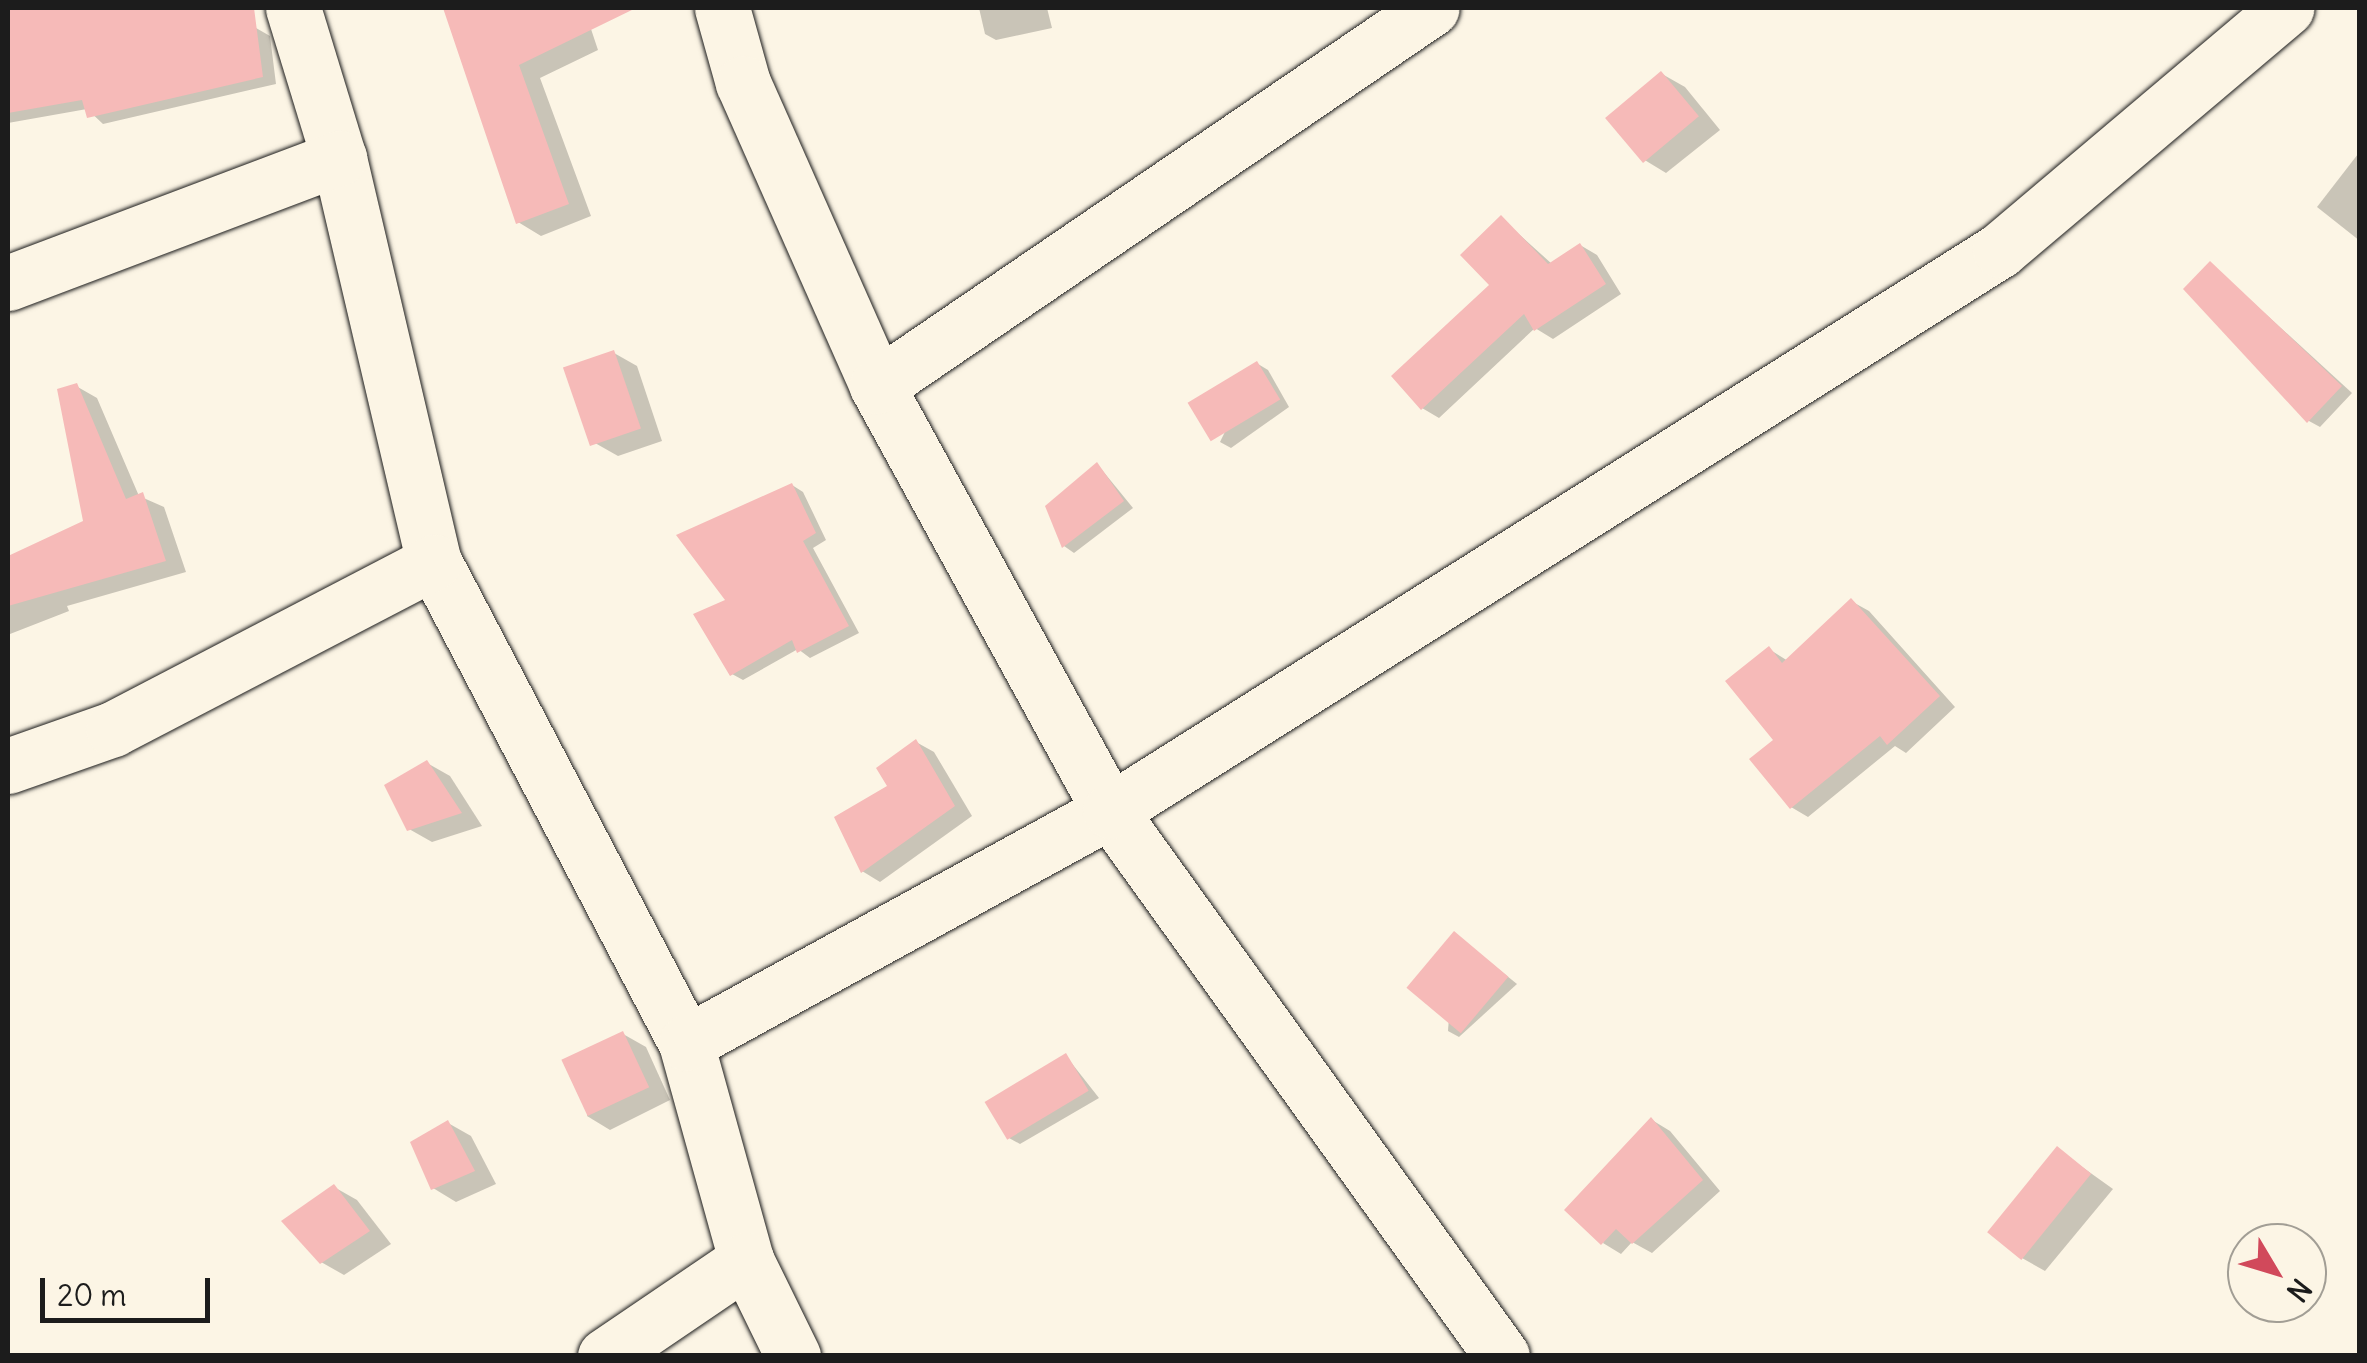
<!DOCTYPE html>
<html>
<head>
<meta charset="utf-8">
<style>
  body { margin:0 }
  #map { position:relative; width:2367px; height:1363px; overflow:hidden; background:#fcf5e5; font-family:Delius,sans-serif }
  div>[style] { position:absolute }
  .shadow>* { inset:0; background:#0003 }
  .building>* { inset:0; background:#f6bab8; transform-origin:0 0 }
  .roads { filter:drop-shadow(0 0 2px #1c1c1c) drop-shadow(0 0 2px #1c1c1c) }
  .minor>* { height:55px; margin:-27.5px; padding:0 27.5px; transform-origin:27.5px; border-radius:27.5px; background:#fcf5e5 }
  span { translate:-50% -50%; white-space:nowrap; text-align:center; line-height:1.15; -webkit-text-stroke:10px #fcf5e5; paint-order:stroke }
  .frame { position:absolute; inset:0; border:10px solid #1c1c1c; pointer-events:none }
  .north { position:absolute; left:2227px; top:1223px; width:100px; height:100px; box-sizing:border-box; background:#fcf5e5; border:2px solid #a29e95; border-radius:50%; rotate:128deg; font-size:28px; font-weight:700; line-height:40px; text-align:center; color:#1c1c1c }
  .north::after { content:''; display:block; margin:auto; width:35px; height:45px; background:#d1495b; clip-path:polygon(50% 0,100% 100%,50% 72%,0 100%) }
  .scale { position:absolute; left:40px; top:1278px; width:170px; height:45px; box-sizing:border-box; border:5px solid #1c1c1c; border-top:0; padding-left:12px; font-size:30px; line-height:35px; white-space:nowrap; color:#1c1c1c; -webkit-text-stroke:8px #fcf5e5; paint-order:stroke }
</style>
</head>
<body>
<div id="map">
  <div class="shadow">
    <i style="clip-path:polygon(8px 8px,222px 8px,224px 35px,256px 28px,270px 36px,276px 84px,103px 124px,87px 109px,8px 123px)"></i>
    <i style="clip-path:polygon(446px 8px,584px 8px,598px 50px,540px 78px,591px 216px,541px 236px,518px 222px)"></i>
    <i style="clip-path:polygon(979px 8px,1047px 8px,1052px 28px,996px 40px,985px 34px)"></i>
    <i style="clip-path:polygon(1662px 74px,1685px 87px,1720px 130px,1666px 173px,1643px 159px)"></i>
    <i style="clip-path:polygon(2358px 154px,2360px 155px,2360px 241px,2317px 207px)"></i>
    <i style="clip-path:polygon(1501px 218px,1552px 264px,1580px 245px,1597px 255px,1621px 294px,1553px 339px,1535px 328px,1439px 418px,1422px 408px,1492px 285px)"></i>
    <i style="clip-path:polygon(2211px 264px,2352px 393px,2320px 427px,2309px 421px)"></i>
    <i style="clip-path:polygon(614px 353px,637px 366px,662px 441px,618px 456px,595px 443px)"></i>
    <i style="clip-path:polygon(1258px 364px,1268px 370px,1289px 407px,1231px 448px,1220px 442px)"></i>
    <i style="clip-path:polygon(76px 386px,97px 398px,139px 496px,164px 507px,186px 572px,67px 606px,69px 611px,10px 634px,8px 559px,85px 522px)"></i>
    <i style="clip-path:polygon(1098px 465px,1133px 508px,1074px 553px,1064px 546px)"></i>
    <i style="clip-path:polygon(792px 485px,803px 492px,826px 540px,813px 548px,859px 633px,810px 658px,798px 649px,743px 680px,732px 674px,729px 602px)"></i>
    <i style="clip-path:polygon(1851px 601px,1869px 611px,1955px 707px,1906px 753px,1895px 746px,1808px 817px,1791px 807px,1776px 740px,1769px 649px,1788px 661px)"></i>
    <i style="clip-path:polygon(916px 742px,934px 752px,972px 816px,880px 882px,862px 871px,891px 787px)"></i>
    <i style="clip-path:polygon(427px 763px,450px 776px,482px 826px,432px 842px,409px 829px)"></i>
    <i style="clip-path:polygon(1455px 934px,1517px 984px,1459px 1037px,1448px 1031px)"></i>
    <i style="clip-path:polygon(623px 1034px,646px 1047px,670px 1100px,610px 1130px,587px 1116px)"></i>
    <i style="clip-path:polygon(1066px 1056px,1099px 1098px,1020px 1144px,1009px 1138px)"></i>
    <i style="clip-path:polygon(1652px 1120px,1670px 1131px,1720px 1191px,1652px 1253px,1632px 1242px,1621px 1254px,1603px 1243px)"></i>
    <i style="clip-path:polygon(448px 1123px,471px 1136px,496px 1184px,456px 1202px,433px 1188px)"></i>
    <i style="clip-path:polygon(2057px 1149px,2113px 1189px,2045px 1271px,2022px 1258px)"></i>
    <i style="clip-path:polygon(334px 1187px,357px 1200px,391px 1244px,344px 1275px,321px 1262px)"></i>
  </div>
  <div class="building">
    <i style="clip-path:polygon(8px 8px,254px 8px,263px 77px,87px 118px,82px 100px,8px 113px)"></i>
    <i style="clip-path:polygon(443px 8px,636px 8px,519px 65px,569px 204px,516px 224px)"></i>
    <i style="left:1661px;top:71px;width:59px;height:73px;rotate:50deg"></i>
    <i style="clip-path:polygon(1501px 215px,1548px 264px,1580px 243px,1606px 284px,1534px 331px,1524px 314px,1421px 410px,1391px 376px,1489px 285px,1460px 255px)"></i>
    <i style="clip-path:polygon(2210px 261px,2342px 386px,2307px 423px,2183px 289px)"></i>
    <i style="left:614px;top:350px;width:83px;height:54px;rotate:71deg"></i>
    <i style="left:1257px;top:361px;width:45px;height:81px;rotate:59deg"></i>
    <i style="clip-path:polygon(77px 383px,126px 499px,143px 492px,166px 561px,8px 606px,8px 556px,83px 521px,57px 389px)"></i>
    <i style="clip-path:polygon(1097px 462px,1124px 501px,1062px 548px,1045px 506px)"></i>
    <i style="clip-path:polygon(792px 483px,816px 533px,803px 541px,849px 626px,797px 653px,792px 640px,730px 676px,693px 614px,725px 600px,676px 535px)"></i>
    <i style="clip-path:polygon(1851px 598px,1940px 696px,1887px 745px,1880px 736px,1790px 809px,1749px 759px,1773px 740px,1725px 681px,1769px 646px,1782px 663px)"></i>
    <i style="clip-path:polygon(916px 739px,955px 806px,861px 873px,834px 817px,887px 786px,876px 768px)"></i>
    <i style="clip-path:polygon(427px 760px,462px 813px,407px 831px,384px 785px)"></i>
    <i style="left:1454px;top:931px;width:71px;height:74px;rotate:40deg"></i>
    <i style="left:623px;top:1031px;width:62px;height:68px;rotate:65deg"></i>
    <i style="left:1066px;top:1053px;width:44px;height:95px;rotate:59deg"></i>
    <i style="clip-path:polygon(1651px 1117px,1703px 1180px,1632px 1244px,1616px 1229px,1601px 1245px,1564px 1210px)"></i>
    <i style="clip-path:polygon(448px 1120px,475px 1171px,431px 1190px,410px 1142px)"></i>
    <i style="left:2057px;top:1146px;width:44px;height:111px;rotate:39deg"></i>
    <i style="clip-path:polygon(334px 1184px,370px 1231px,320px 1264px,281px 1221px)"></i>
  </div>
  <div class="roads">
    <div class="minor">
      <i style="left:293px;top:8px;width:157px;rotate:73deg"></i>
      <i style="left:339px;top:158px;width:415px;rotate:76.8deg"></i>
      <i style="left:434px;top:562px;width:543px;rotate:62.35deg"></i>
      <i style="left:686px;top:1043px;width:225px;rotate:74.5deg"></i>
      <i style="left:746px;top:1260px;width:107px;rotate:63.9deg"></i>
      <i style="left:722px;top:8px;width:78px;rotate:74.4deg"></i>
      <i style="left:743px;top:83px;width:331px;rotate:66.1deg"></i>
      <i style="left:877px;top:386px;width:485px;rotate:61.3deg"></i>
      <i style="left:1110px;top:811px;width:671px;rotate:54.27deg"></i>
      <i style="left:8px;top:283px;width:354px;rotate:-20.7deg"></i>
      <i style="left:877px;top:386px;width:671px;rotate:-34.26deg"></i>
      <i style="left:8px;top:766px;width:111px;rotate:-19.4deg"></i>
      <i style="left:113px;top:729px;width:362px;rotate:-27.5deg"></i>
      <i style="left:686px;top:1043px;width:483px;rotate:-28.7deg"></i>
      <i style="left:1110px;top:811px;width:1052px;rotate:-32.22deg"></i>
      <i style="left:2000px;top:250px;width:375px;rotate:-40.2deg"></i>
      <i style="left:605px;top:1356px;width:171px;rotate:-34.2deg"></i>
    </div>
  </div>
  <div class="frame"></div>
  <div class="north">N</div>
  <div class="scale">20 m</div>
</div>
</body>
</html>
